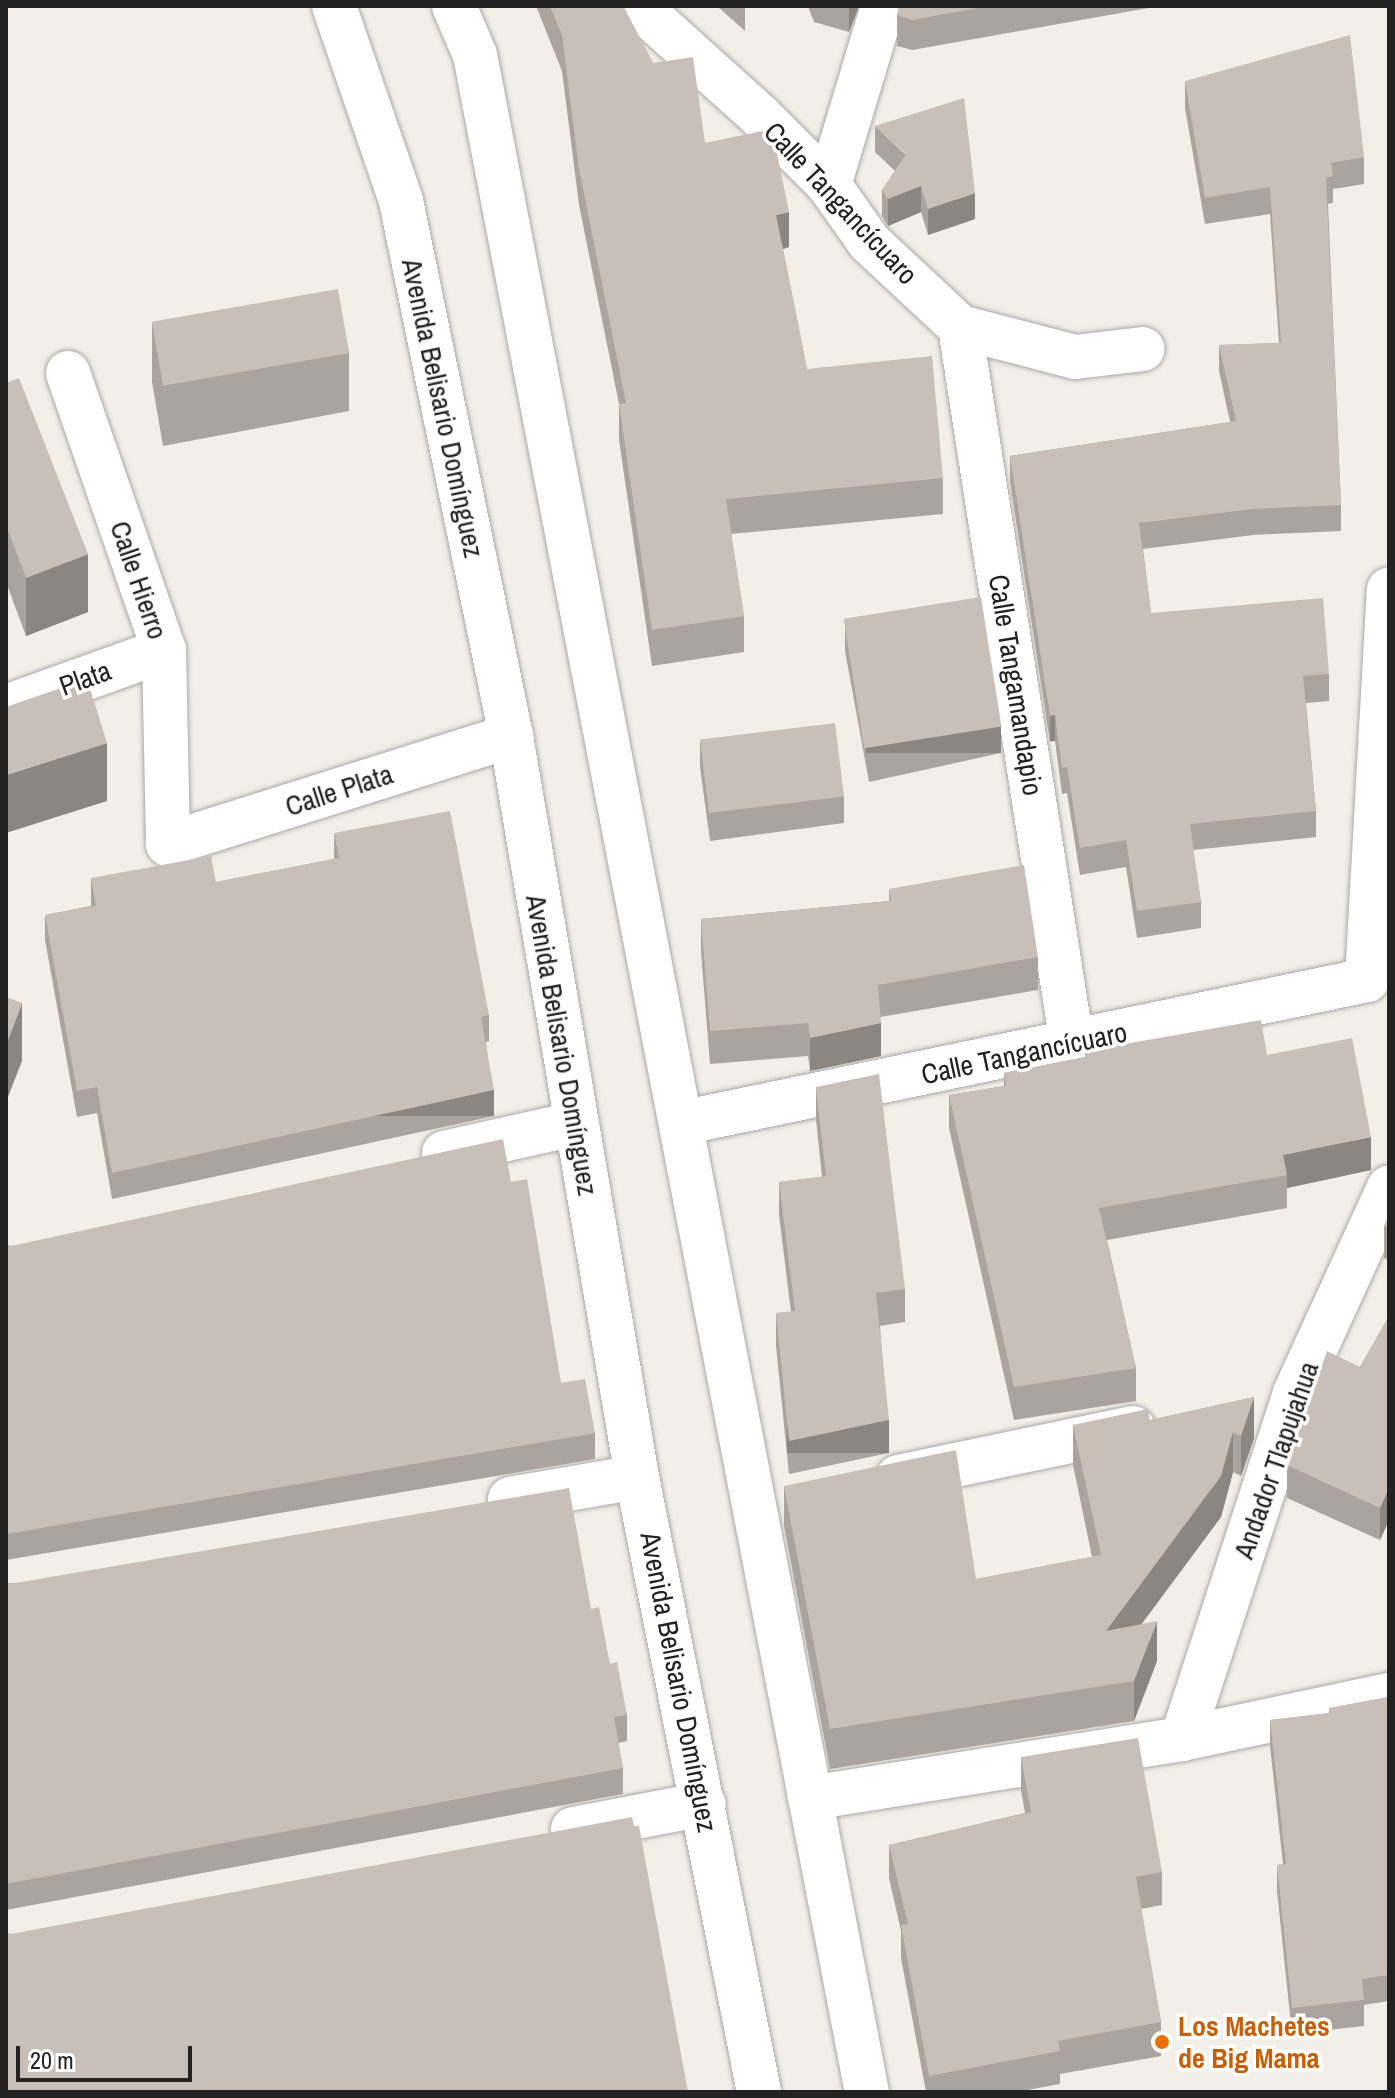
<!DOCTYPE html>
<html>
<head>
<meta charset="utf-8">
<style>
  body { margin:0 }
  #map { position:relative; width:1395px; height:2098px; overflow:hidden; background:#f2efe9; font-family:"Archivo Narrow",sans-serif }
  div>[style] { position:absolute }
  .roads { filter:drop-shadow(0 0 2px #a9a9a9) drop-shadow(0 0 2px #a9a9a9) }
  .minor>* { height:44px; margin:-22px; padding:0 22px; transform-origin:22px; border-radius:22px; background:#fff }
  .wall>* { inset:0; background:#aba49e }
  .shaded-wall>* { inset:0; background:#8b8681; transform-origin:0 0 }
  .building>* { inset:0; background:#c7bfb8; transform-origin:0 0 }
  .dots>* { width:22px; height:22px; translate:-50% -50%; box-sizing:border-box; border:4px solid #fff; border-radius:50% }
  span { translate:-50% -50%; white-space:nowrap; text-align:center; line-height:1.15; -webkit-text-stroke:7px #fff; paint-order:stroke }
  .street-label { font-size:28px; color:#222 }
  .food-label { font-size:28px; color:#c56008; font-weight:700 }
  .left { translate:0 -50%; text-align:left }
  .frame { position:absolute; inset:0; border:8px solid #222; pointer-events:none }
  .scale { position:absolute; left:16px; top:2046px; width:176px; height:36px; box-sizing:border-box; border:4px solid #222; border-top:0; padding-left:10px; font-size:24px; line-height:28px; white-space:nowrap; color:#222; -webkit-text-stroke:6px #fff; paint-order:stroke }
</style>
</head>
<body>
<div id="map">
  <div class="roads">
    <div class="minor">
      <i style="left:334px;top:6px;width:206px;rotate:71deg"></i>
      <i style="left:401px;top:201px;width:546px;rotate:78.38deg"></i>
      <i style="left:511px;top:736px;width:752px;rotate:80.35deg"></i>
      <i style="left:637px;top:1477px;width:627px;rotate:78.78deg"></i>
      <i style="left:454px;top:6px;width:53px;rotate:66.8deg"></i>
      <i style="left:475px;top:55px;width:2074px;rotate:79.11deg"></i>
      <i style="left:638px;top:6px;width:164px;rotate:42deg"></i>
      <i style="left:760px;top:116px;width:98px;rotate:45deg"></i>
      <i style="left:829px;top:185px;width:70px;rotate:54.9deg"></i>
      <i style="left:869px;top:242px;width:125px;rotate:43deg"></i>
      <i style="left:960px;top:327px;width:119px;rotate:14.6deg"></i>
      <i style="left:1075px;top:357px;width:68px;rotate:-6.7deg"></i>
      <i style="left:829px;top:185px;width:187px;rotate:-73.2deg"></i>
      <i style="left:960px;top:327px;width:726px;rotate:81.12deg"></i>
      <i style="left:68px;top:373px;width:293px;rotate:70.9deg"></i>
      <i style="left:164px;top:650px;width:194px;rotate:88.8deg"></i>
      <i style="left:168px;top:844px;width:360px;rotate:-17.5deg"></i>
      <i style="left:6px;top:707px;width:168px;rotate:-19.8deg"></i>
      <i style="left:1367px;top:980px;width:391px;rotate:-86.8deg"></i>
      <i style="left:681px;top:1123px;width:701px;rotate:-11.77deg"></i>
      <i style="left:444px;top:1153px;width:133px;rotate:-12.6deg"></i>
      <i style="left:898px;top:1477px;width:240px;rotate:-11.8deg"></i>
      <i style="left:510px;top:1499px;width:129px;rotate:-9.8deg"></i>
      <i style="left:1182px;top:1739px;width:364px;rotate:-71.9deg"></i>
      <i style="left:1295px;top:1393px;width:226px;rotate:-65.4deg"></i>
      <i style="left:810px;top:1798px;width:377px;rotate:-9deg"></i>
      <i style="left:1182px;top:1739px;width:212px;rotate:-12deg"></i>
      <i style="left:573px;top:1829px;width:133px;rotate:-10.8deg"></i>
    </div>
  </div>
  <div class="wall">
    <i style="clip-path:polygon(536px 6px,623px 6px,653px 63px,705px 143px,789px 247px,783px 249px,807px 369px,943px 478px,943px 514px,731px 534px,744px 616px,744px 652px,652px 666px,619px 440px,619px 404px,579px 205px,562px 71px)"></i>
    <i style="clip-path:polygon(717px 6px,745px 6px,745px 31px)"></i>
    <i style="clip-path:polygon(808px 6px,859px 6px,849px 32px,814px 22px)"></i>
    <i style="clip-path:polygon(899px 6px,1160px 6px,912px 50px,897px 46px,897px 15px)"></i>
    <i style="clip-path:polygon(1185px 81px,1364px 157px,1364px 184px,1333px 189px,1333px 203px,1328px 204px,1341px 505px,1341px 531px,1253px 535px,1143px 549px,1151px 613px,1329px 674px,1329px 701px,1306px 703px,1316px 811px,1316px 837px,1193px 850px,1201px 902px,1201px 928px,1137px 938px,1126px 867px,1080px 875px,1067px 793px,1062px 794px,1055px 741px,1050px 742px,1010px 482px,1010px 456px,1230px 422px,1219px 371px,1219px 345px,1279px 343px,1270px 214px,1205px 224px,1185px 108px)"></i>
    <i style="clip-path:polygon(875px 126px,975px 219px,928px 235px,921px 212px,888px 226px,882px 216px,882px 190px,895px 171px,875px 152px)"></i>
    <i style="clip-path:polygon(152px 324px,349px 353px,349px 411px,163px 446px,152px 382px)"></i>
    <i style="clip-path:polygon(6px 383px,88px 612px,26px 636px,6px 582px)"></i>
    <i style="clip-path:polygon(845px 625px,1001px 753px,869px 782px,845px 651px)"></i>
    <i style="clip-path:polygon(700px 740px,844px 796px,844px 823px,710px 841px,700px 767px)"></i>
    <i style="clip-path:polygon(334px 833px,489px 1015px,489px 1041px,486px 1042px,494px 1116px,112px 1199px,97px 1113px,77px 1117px,45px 940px,45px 915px,91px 906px,91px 878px,216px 882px,334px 859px)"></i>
    <i style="clip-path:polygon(889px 889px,1038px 957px,1038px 990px,880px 1017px,881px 1056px,810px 1071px,808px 1056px,710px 1064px,701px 952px,701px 919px,889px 901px)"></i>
    <i style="clip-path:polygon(1085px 1051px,1267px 1055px,1371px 1170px,1287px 1188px,1287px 1208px,1107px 1240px,1136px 1368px,1136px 1401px,1014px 1420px,949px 1128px,949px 1095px,1004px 1086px,1004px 1073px,1085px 1057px)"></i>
    <i style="clip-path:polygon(816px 1087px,905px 1289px,905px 1322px,880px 1326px,889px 1453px,789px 1474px,776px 1346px,776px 1313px,791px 1312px,779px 1215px,779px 1182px,822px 1177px,816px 1120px)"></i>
    <i style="clip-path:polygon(511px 1182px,561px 1383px,595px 1433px,595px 1459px,6px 1560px,6px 1245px,11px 1246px)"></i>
    <i style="clip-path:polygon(1389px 1215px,1389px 1260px,1384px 1258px,1384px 1226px)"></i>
    <i style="clip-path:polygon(1389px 1316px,1389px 1520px,1380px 1540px,1287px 1498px,1287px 1465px,1360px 1367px)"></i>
    <i style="clip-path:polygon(1254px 1397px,1254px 1438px,1241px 1476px,1233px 1472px,1221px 1517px,1142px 1624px,1157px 1661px,1134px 1721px,830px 1769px,784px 1526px,784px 1486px,976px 1579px,1092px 1557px,1073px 1465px,1073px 1425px,1150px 1420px)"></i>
    <i style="clip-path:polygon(6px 1583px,591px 1609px,627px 1715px,627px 1741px,618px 1743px,623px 1768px,623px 1794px,6px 1910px)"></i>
    <i style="clip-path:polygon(1389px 1697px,1389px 2001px,1364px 2005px,1364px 2026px,1292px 2034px,1277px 1891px,1277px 1865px,1283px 1864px,1270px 1746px,1270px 1720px,1329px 1713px,1329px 1708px)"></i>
    <i style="clip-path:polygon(1021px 1757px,1162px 1872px,1162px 1905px,1141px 1909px,1161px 2022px,1161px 2056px,1060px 2074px,1060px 2084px,1017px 2092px,926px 2092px,901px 1958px,901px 1931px,889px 1878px,889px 1845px,1025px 1813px,1021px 1790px)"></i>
  </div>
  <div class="shaded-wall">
    <i style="clip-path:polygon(849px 6px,859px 6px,849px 32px)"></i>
    <i style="clip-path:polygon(921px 186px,921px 212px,888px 226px,888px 199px)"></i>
    <i style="clip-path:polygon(975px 193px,975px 219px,928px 235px,928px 209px)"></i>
    <i style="clip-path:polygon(789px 212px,789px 247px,776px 251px,776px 215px)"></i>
    <i style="clip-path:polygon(88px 554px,88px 612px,26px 636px,26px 578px)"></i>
    <i style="left:1055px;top:715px;width:26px;height:5px;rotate:90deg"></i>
    <i style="left:1001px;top:726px;width:27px;height:135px;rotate:90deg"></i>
    <i style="clip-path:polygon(107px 743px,107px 801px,6px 833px,6px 775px)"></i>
    <i style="clip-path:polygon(22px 1003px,22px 1061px,6px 1102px,6px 1045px)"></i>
    <i style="clip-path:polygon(881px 1023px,881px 1056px,810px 1071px,810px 1038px)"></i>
    <i style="left:494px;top:1090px;width:26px;height:391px;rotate:90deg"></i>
    <i style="clip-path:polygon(1371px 1137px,1371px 1170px,1287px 1188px,1287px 1175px,1283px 1155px)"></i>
    <i style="clip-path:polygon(1254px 1397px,1254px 1438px,1241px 1476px,1241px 1436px)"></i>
    <i style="left:889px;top:1420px;width:33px;height:102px;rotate:90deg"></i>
    <i style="clip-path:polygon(1233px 1432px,1233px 1472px,1221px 1517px,1106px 1671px,1106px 1631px)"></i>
    <i style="clip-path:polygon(1389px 1488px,1389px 1520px,1380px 1540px,1380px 1508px)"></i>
    <i style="clip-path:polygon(1157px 1621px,1157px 1661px,1134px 1721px,1134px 1681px)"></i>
  </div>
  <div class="building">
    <i style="clip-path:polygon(550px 6px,623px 6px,653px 63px,693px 57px,705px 143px,772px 129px,789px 212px,776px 215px,807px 369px,932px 356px,943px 478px,726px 499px,744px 616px,652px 630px,619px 404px,626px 403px,579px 169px,562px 35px)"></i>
    <i style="clip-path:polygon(899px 6px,988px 6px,912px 20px,897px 15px)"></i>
    <i style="clip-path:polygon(1350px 35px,1364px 157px,1331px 163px,1333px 176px,1326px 178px,1341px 505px,1253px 509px,1139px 523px,1151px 613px,1323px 598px,1329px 674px,1303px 676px,1316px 811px,1190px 824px,1201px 902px,1137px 911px,1126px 840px,1080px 848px,1067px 767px,1062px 768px,1055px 715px,1050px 716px,1010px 456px,1236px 421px,1219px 345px,1281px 343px,1270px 187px,1205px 198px,1185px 81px)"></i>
    <i style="clip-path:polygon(964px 98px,975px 193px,928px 209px,921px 186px,888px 199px,882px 190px,906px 154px,875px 126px)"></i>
    <i style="left:338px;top:289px;width:65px;height:189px;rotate:80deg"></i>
    <i style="clip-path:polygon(19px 378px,88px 554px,26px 578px,6px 525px,6px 383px)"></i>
    <i style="left:981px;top:597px;width:131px;height:139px;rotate:81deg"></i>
    <i style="clip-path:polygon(87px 679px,107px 743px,6px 775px,6px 707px)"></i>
    <i style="left:835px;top:723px;width:74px;height:136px;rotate:83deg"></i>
    <i style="clip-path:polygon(450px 811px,489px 1015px,481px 1017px,494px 1090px,112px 1173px,97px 1087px,77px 1091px,45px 915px,96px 906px,91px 878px,211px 856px,216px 882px,339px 858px,334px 833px)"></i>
    <i style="clip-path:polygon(1024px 865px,1038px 957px,878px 985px,881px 1023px,810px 1038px,808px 1023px,710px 1031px,701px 919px,891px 901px,889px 889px)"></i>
    <i style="clip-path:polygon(6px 997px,22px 1003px,6px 1045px)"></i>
    <i style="clip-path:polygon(1261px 1020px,1267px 1055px,1352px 1038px,1371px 1137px,1283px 1155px,1287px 1175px,1099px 1208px,1136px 1368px,1014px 1387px,949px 1095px,1006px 1086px,1004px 1073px,1086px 1057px,1085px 1051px)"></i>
    <i style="clip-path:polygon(879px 1074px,905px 1289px,876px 1293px,889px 1420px,789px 1441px,776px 1313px,795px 1311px,779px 1182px,826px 1176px,816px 1087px)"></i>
    <i style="clip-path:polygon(503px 1139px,511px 1182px,527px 1179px,561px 1383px,585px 1379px,595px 1433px,6px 1534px,6px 1245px,11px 1246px)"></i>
    <i style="clip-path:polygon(1389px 1215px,1389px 1228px,1384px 1226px)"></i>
    <i style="clip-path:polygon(1389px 1316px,1389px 1488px,1380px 1508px,1287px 1465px,1327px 1351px,1360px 1367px)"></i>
    <i style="clip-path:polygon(1254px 1397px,1241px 1436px,1233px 1432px,1221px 1476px,1106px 1631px,1157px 1621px,1134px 1681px,830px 1729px,784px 1486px,956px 1450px,976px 1579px,1101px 1555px,1073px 1425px,1148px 1409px,1150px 1420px)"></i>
    <i style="clip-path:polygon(569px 1488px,591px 1609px,599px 1607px,610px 1664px,617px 1662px,627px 1715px,614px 1717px,623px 1768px,6px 1884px,6px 1583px,10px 1584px)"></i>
    <i style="clip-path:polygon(1389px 1697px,1389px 1975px,1362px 1979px,1364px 2000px,1292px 2008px,1277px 1865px,1286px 1864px,1270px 1720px,1330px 1713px,1329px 1708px)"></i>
    <i style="clip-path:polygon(1138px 1738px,1162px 1872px,1136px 1877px,1161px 2022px,1058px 2041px,1060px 2051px,929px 2076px,901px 1925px,908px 1924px,889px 1845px,1031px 1812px,1021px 1757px)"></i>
    <i style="clip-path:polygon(632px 1817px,634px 1826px,639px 1826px,688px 2092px,6px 2092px,6px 1932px,11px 1934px)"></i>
  </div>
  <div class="dots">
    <i style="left:1162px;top:2042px;background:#e8710a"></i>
  </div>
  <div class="street-label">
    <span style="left:841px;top:203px;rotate:47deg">Calle Tangancícuaro</span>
    <span style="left:443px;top:408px;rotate:78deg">Avenida Belisario Domínguez</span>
    <span style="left:139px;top:580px;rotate:71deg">Calle Hierro</span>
    <span style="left:85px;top:678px;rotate:-20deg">Plata</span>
    <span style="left:1016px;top:685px;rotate:81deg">Calle Tangamandapio</span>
    <span style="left:339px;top:790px;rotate:-18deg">Calle Plata</span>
    <span style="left:562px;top:1045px;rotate:80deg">Avenida Belisario Domínguez</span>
    <span style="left:1024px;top:1053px;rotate:-12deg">Calle Tangancícuaro</span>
    <span style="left:1276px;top:1460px;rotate:-71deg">Andador Tlapujahua</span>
    <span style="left:679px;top:1682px;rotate:79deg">Avenida Belisario Domínguez</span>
  </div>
  <div class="food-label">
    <span class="left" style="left:1178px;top:2042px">Los Machetes<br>de Big Mama</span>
  </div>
  <div class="frame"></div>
  <div class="scale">20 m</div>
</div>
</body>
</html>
